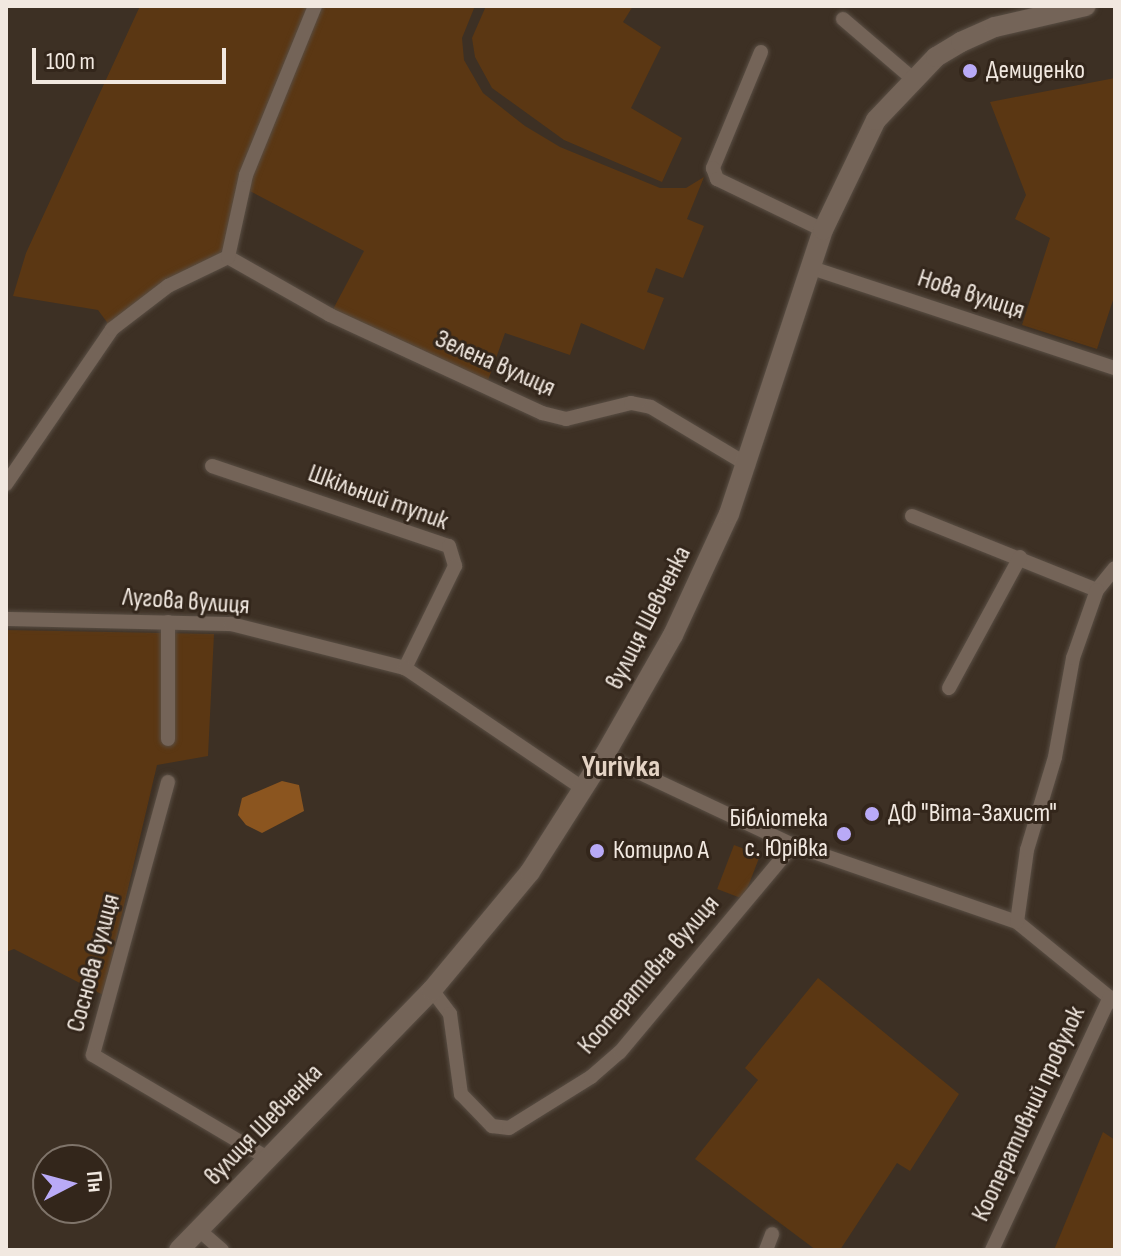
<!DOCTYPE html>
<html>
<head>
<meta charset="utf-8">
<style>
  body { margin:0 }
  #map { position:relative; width:1121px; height:1256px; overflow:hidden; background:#3d3024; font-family:"Sofia Sans Condensed",sans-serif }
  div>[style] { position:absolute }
  .green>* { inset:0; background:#5b3713; transform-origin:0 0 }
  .water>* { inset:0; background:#8b551f }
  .roads { filter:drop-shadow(0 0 2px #594e44) drop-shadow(0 0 2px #594e44) }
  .street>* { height:14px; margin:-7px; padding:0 7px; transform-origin:7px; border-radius:7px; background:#746458 }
  .secondary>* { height:20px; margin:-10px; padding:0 10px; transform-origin:10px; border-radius:10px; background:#746458 }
  .dots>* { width:22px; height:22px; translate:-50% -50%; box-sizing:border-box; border:4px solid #33261b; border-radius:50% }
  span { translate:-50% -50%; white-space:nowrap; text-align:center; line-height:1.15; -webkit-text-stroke:6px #33261b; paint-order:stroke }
  .poi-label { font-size:26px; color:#f1e8e0 }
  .left { translate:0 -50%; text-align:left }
  .right { translate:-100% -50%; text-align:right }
  .street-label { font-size:26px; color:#f1e8e0 }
  .quarter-label { font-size:30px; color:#e4d3c4; font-weight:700 }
  .frame { position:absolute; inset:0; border:8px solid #f1e8e0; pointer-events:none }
  .north { position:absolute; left:32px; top:1144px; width:80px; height:80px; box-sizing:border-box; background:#33261b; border:2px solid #7f746a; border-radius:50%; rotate:84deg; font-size:22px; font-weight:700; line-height:32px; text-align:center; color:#f1e8e0 }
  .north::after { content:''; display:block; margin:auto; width:28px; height:36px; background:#b9aaf7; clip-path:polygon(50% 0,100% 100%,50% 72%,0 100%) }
  .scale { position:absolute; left:32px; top:48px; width:194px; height:36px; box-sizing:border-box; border:4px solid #f1e8e0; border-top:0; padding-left:10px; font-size:24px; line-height:28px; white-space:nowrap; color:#f1e8e0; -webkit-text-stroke:6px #33261b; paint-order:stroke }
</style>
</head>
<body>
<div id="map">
  <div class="green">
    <i style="clip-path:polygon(140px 6px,475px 6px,462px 38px,464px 60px,483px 93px,525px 126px,560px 147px,660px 188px,686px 188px,704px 177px,687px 219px,704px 226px,683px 278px,656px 268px,647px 292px,664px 298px,644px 350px,581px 323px,570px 355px,505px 333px,486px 386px,330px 315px,364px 251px,246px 189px,228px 257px,112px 329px,98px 310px,13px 296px,26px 253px)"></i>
    <i style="clip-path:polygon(486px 6px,633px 6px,623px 22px,661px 47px,631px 108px,682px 138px,662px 182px,564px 140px,492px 88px,475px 57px,472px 38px)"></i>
    <i style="clip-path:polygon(1115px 78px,1115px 294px,1097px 349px,1022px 325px,1050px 238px,1015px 219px,1026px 195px,990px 102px)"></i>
    <i style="clip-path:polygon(6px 630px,214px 634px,208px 756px,157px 765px,103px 995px,14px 949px,6px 952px)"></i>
    <i style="left:734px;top:845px;width:28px;height:47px;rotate:21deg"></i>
    <i style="clip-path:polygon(818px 978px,959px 1094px,910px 1171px,897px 1163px,840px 1250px,816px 1250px,695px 1159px,758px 1080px,745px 1068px)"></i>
    <i style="clip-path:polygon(1103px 1132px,1115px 1140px,1115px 1250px,1054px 1250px)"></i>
  </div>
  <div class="water">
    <i style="clip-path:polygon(282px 781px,299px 785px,304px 811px,262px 833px,246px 825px,238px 815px,242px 798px)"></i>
  </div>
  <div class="roads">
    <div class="street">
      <i style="left:843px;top:19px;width:92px;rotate:40.6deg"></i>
      <i style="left:761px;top:52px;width:126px;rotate:112.5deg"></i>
      <i style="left:713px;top:168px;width:12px;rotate:70deg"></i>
      <i style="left:717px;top:179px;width:118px;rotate:25.7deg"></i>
      <i style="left:228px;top:257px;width:117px;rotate:29.6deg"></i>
      <i style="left:330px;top:315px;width:234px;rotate:24.8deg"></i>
      <i style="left:542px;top:413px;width:25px;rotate:14deg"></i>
      <i style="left:566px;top:419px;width:67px;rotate:-13.8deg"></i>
      <i style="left:631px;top:403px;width:20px;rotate:11deg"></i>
      <i style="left:651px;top:407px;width:113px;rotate:30.9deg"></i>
      <i style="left:812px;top:268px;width:319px;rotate:18.3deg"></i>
      <i style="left:212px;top:466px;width:250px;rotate:18.7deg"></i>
      <i style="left:449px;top:546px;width:21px;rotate:73deg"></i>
      <i style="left:455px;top:566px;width:114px;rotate:116.1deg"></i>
      <i style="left:6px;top:484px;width:188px;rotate:-55.6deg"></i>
      <i style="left:112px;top:329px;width:71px;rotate:-37.5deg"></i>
      <i style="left:168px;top:286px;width:67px;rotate:-25.8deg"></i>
      <i style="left:228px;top:257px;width:84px;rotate:-77.6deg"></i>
      <i style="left:246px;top:175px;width:183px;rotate:-67.8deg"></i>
      <i style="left:912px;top:516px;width:199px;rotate:21.8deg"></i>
      <i style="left:1097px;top:590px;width:28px;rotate:-51deg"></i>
      <i style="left:6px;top:619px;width:225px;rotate:1.3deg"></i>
      <i style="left:231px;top:624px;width:179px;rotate:14.2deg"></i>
      <i style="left:405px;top:668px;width:214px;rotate:34.1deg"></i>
      <i style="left:949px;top:688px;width:149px;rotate:-61.5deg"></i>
      <i style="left:168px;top:739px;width:117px;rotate:-90deg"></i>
      <i style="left:604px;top:756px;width:209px;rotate:25.2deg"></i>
      <i style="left:793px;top:845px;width:237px;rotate:19deg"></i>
      <i style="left:1017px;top:922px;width:127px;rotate:39.2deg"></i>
      <i style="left:168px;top:782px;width:283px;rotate:105.4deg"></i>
      <i style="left:93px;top:1055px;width:202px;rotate:30.6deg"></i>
      <i style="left:1017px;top:922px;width:73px;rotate:-82.1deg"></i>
      <i style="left:1027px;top:850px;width:97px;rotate:-73.2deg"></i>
      <i style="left:1055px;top:757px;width:101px;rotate:-79.7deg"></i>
      <i style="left:1073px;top:658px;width:72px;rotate:-70.6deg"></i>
      <i style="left:432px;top:990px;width:30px;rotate:53deg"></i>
      <i style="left:450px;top:1014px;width:81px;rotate:82.2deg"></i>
      <i style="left:461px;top:1094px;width:45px;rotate:45.9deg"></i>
      <i style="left:492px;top:1126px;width:17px;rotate:7deg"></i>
      <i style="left:509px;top:1128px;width:97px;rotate:-31.9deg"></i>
      <i style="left:591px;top:1077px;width:38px;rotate:-41deg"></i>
      <i style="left:620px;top:1052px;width:270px;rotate:-50.1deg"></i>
      <i style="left:200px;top:1231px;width:29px;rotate:41deg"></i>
      <i style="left:766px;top:1250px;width:17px;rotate:-69deg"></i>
      <i style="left:992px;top:1250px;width:279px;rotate:-65deg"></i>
    </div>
    <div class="secondary">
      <i style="left:179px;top:1250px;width:363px;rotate:-45.8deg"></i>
      <i style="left:432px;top:990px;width:153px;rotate:-50.3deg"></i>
      <i style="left:530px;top:872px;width:138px;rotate:-57.5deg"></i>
      <i style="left:604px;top:756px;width:139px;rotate:-60.3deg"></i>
      <i style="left:673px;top:635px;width:133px;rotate:-65.2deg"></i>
      <i style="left:729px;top:514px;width:299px;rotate:-71.7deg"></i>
      <i style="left:823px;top:230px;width:122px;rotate:-64.3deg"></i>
      <i style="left:876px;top:120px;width:87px;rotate:-46.4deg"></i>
      <i style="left:936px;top:57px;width:29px;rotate:-31deg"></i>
      <i style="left:961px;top:42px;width:37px;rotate:-24deg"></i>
      <i style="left:995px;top:27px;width:93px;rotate:-13deg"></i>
    </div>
  </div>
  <div class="dots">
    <i style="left:970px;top:71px;background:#b9aaf7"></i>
    <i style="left:872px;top:814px;background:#b9aaf7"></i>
    <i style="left:844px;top:834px;background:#b9aaf7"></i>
    <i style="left:597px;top:851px;background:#b9aaf7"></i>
  </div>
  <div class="poi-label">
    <span class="left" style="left:986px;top:71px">Демиденко</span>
    <span class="left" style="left:888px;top:814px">ДФ "Віта-Захист"</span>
    <span class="right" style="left:828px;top:834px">Бібліотека<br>с. Юрівка</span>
    <span class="left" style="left:613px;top:851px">Котирло А</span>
  </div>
  <div class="street-label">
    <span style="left:971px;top:295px;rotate:18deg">Нова вулиця</span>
    <span style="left:495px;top:364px;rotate:24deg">Зелена вулиця</span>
    <span style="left:378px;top:498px;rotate:20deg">Шкільний тупик</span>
    <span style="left:186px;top:602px;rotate:4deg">Лугова вулиця</span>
    <span style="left:649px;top:618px;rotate:-63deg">вулиця Шевченка</span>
    <span style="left:94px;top:963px;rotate:-75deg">Соснова вулиця</span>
    <span style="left:649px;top:975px;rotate:-49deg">Кооперативна вулиця</span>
    <span style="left:1029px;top:1114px;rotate:-65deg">Кооперативний провулок</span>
    <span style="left:264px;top:1125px;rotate:-46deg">вулиця Шевченка</span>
  </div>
  <div class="quarter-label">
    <span style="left:621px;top:767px">Yurivka</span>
  </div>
  <div class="frame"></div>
  <div class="north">Пн</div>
  <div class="scale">100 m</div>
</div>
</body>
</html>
